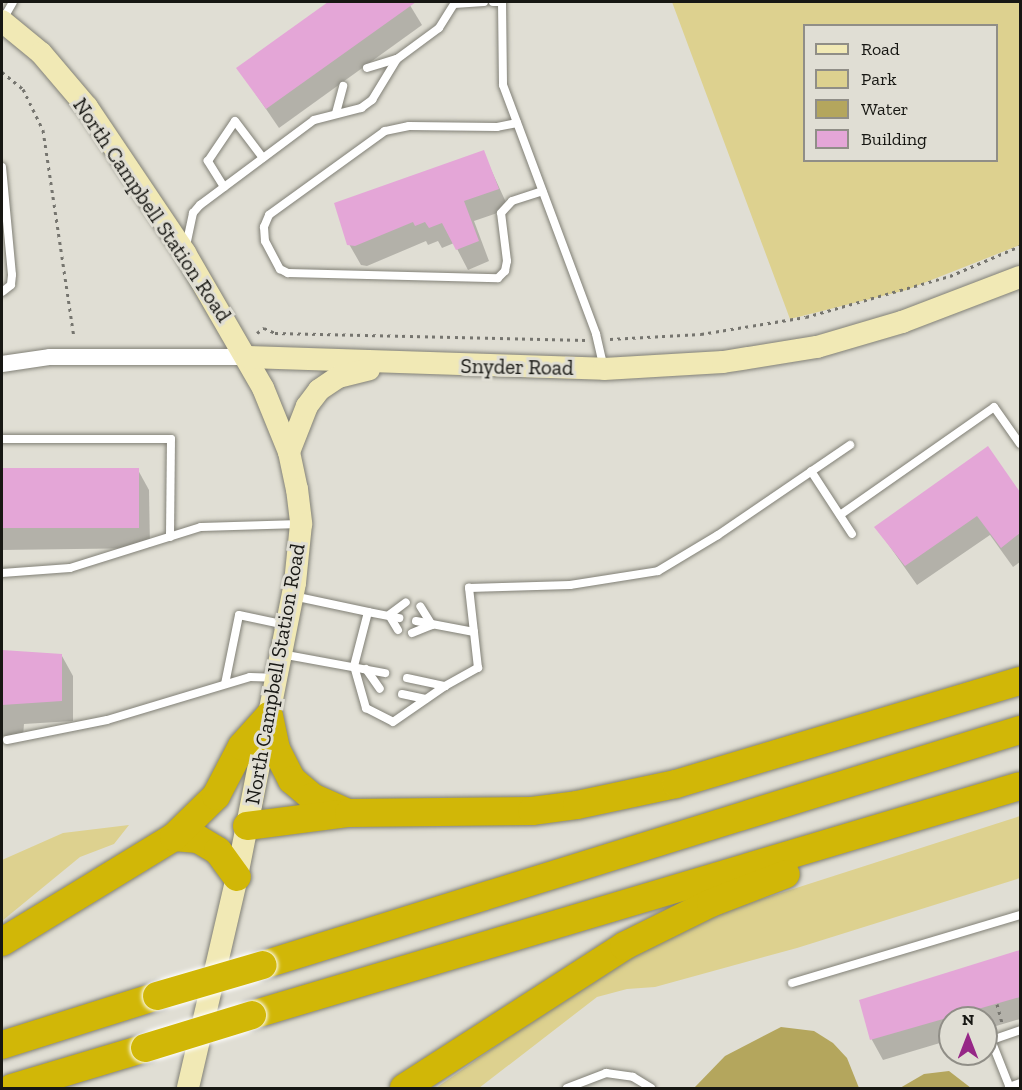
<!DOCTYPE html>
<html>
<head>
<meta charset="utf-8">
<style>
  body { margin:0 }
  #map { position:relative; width:1022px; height:1090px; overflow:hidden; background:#e0ded4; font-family:"Zilla Slab",serif }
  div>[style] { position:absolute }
  .green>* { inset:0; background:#ddd18f }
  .water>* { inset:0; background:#b4a65d }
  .shadow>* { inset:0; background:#0003 }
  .building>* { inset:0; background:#e4a6d7; transform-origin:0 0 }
  .path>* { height:3px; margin-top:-1.5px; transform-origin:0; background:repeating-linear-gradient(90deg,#76756f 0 3px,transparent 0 7.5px) }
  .roads { filter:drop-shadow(0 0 2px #818076) drop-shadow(0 0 2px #818076) }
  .lane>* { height:8px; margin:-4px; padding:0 4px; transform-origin:4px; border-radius:4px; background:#fff }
  .street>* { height:16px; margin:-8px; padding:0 8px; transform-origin:8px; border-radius:8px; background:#fff }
  .secondary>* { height:22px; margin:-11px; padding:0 11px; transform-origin:11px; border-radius:11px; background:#f1e9b5 }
  .highway>* { height:28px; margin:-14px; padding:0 14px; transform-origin:14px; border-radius:14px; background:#d1b707 }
  .bridges { filter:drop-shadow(0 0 2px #fff) drop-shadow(0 0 2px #fff) }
  .highway-bridge>* { height:28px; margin:-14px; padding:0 14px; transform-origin:14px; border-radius:14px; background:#d1b707 }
  span { translate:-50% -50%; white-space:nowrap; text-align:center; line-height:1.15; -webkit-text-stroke:6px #e0ded4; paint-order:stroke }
  .street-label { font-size:21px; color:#171713 }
  .frame { position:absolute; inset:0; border:3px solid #171713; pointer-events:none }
  .legend { position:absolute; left:803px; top:24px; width:195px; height:138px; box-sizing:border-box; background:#e0ded4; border:2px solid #908e87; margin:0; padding:8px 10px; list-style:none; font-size:18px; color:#171713 }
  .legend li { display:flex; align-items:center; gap:12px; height:30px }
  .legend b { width:30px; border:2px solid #908e87 }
  .north { position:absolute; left:938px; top:1006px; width:60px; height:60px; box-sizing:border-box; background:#e0ded4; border:2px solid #908e87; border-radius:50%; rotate:0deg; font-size:16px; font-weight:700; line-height:24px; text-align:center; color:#171713 }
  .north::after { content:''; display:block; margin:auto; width:21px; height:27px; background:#962787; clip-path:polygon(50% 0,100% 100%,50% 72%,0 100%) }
</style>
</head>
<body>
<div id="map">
  <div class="green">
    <i style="clip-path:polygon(evenodd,672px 2px,1020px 2px,1020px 245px,906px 290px,790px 319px,672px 2px,804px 26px,996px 26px,996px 160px,804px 160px,804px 26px)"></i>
    <i style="clip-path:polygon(1020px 816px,1020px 878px,797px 948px,655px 987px,627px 989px,597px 997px,479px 1088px,436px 1088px,603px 972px,709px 916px)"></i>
    <i style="clip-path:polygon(129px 825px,114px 844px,80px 857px,2px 921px,2px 860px,63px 833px)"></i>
  </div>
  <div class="water">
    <i style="clip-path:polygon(781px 1027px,814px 1031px,833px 1043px,847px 1058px,859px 1088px,694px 1088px,725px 1056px)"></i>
    <i style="clip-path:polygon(949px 1071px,971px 1088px,900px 1088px,924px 1074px)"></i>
  </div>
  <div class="shadow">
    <i style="clip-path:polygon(331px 2px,408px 2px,422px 25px,279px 128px,238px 68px)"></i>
    <i style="clip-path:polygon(483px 152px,509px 209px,474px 221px,489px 261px,468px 270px,454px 243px,442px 248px,438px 241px,428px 245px,426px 241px,367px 266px,361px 265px,349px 244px)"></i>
    <i style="clip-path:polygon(988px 448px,1020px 495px,1020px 562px,1013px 567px,990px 535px,917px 585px,876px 527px)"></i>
    <i style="clip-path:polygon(138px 470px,149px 490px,150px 548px,2px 550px,2px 472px)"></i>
    <i style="clip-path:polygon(2px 652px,62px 656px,73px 676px,73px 721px,24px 724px,23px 736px,2px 736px)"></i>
    <i style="clip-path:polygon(1020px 952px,1020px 1019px,986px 1029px,986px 1018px,950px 1018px,950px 1040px,883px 1060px,872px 1040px,861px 1001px)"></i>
  </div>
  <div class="building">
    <i style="clip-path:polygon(328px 2px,416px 2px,266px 109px,236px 68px)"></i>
    <i style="clip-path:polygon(484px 150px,499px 189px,464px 201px,479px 241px,456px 250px,442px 223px,429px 228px,425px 222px,415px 226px,413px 222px,355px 246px,347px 245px,334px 203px)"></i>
    <i style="clip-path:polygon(988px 446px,1020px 492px,1020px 533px,1001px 548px,977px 516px,905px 566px,874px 527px)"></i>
    <i style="left:139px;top:468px;width:60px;height:137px;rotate:90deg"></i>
    <i style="clip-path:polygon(2px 650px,62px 654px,62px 701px,2px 705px)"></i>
    <i style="clip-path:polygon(1020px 950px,1020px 997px,870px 1040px,859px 1000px)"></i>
  </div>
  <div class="path">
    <i style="left:2px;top:72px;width:27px;rotate:39deg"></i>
    <i style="left:23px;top:89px;width:46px;rotate:64deg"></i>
    <i style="left:43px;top:130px;width:209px;rotate:81.5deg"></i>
    <i style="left:257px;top:333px;width:9px;rotate:-36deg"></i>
    <i style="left:264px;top:328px;width:12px;rotate:24deg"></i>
    <i style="left:275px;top:333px;width:311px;rotate:1.3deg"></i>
    <i style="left:610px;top:339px;width:91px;rotate:-3.1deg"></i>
    <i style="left:701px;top:334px;width:106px;rotate:-9.2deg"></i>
    <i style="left:806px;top:317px;width:150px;rotate:-15.9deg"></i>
    <i style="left:950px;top:276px;width:76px;rotate:-23.2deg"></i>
    <i style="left:997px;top:1004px;width:20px;rotate:75deg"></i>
  </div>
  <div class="roads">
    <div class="lane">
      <i style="left:493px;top:2px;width:9px"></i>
      <i style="left:502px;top:2px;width:83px;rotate:89.3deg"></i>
      <i style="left:503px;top:85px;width:266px;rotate:69.5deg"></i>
      <i style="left:596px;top:334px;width:35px;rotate:77deg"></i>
      <i style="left:2px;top:21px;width:22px;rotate:-60deg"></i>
      <i style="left:367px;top:68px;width:31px;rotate:-17deg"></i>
      <i style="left:336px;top:113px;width:28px;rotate:-75deg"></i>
      <i style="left:517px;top:123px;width:20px;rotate:169deg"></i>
      <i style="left:497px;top:127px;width:88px;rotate:-179.3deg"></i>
      <i style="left:409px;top:126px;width:25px;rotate:168deg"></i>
      <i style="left:385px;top:131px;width:143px;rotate:144.1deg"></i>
      <i style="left:269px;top:215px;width:13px;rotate:113deg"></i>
      <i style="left:264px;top:227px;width:14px;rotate:86deg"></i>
      <i style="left:265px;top:241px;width:32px;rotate:62deg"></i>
      <i style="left:280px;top:269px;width:9px;rotate:27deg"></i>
      <i style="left:288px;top:273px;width:210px;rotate:1.4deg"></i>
      <i style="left:498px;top:278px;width:10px;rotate:-45deg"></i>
      <i style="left:505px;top:271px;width:10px;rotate:-79deg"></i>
      <i style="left:507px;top:261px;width:48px;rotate:-97.1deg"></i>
      <i style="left:501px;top:213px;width:16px;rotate:-47deg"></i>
      <i style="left:512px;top:201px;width:32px;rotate:-18deg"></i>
      <i style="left:2px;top:167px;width:108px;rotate:84.7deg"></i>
      <i style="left:12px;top:275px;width:10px;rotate:96deg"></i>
      <i style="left:11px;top:285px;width:11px;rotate:142deg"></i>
      <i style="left:224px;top:187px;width:31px;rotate:-122deg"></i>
      <i style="left:208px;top:161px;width:48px;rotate:-56deg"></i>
      <i style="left:235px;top:121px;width:46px;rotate:52.9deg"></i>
      <i style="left:186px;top:246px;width:34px;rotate:-78deg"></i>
      <i style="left:193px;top:213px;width:11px;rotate:-49deg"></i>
      <i style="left:200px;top:205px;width:142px;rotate:-36.7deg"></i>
      <i style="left:314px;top:120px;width:49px;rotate:-14.3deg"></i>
      <i style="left:361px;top:108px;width:14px;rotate:-36deg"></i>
      <i style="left:372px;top:100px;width:48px;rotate:-58.6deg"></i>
      <i style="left:397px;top:59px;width:52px;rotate:-36.4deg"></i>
      <i style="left:439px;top:28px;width:28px;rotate:-58deg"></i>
      <i style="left:454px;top:4px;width:30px;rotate:-4deg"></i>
      <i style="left:2px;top:439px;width:169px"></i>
      <i style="left:171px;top:439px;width:98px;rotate:90.6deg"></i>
      <i style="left:811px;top:471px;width:75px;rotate:56.9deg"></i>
      <i style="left:840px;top:515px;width:188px;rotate:-35deg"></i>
      <i style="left:994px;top:407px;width:45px;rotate:54.9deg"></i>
      <i style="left:2px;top:573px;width:68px;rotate:-4.2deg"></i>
      <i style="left:70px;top:568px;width:137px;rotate:-17.4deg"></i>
      <i style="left:201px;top:527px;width:99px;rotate:-1.7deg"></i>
      <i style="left:293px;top:596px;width:77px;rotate:12deg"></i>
      <i style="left:368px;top:612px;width:56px;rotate:104.5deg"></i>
      <i style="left:354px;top:666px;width:44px;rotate:74.1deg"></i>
      <i style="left:366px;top:708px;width:30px;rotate:27deg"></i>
      <i style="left:393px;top:722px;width:63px;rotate:-34.7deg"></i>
      <i style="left:368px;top:612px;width:32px;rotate:11deg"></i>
      <i style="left:416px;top:621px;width:59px;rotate:10.7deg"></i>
      <i style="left:398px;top:630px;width:17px;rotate:-121deg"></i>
      <i style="left:389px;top:615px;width:21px;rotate:-37deg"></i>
      <i style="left:412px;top:633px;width:22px;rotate:-22deg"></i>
      <i style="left:432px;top:625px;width:22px;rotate:-122deg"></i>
      <i style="left:281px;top:654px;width:106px;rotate:10.4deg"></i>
      <i style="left:366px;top:669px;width:24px;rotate:55deg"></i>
      <i style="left:407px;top:678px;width:39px;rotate:12deg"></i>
      <i style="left:445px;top:686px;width:38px;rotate:-29deg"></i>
      <i style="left:478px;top:668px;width:81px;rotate:-96.4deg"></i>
      <i style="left:469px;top:588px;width:101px;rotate:-1.7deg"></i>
      <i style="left:570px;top:585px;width:89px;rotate:-9deg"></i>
      <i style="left:658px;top:571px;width:70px;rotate:-31deg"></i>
      <i style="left:718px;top:535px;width:160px;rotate:-34.3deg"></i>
      <i style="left:225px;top:684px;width:70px;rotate:-78.5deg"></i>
      <i style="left:239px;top:615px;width:48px;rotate:12deg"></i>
      <i style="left:402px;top:694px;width:24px;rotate:12deg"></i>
      <i style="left:7px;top:740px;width:102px;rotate:-11.3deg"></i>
      <i style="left:107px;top:720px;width:149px;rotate:-16.7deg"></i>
      <i style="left:250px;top:677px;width:24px;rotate:2deg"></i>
      <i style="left:792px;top:983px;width:238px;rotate:-16.6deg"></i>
      <i style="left:991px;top:1040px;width:52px;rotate:68.4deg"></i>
      <i style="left:986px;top:1042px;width:36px;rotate:-19deg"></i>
      <i style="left:1009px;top:1087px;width:12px;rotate:-20deg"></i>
      <i style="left:567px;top:1088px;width:42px;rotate:-21deg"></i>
      <i style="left:606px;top:1073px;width:27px;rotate:8deg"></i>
      <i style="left:633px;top:1077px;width:21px;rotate:31deg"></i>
    </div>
    <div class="street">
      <i style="left:2px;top:364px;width:49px;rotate:-8.3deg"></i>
      <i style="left:50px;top:357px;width:198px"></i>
    </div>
    <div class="secondary">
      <i style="left:2px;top:21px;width:50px;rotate:39.4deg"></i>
      <i style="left:41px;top:53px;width:71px;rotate:49.6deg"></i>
      <i style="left:87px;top:107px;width:176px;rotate:56.1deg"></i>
      <i style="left:185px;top:253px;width:156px;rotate:60deg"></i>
      <i style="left:263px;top:388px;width:69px;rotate:67.9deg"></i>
      <i style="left:289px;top:452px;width:38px;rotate:78deg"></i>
      <i style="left:297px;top:489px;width:35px;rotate:83deg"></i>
      <i style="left:301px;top:524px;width:59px;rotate:95.8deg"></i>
      <i style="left:295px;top:583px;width:300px;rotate:101.2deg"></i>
      <i style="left:237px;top:877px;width:217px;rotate:103.1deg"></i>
      <i style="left:248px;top:357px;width:356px;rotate:1.9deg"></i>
      <i style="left:604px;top:369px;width:119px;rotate:-3.4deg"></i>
      <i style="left:723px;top:362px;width:95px;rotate:-9.1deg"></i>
      <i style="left:817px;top:347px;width:89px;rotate:-16.4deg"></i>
      <i style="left:902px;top:322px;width:126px;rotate:-20.9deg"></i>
      <i style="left:289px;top:452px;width:49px;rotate:-68.6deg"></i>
      <i style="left:307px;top:406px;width:20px;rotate:-53deg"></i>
      <i style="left:319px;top:390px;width:23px;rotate:-34deg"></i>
      <i style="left:338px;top:377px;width:32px;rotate:-14deg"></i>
    </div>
    <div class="highway">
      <i style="left:269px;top:716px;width:34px;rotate:78deg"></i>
      <i style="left:276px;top:749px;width:35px;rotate:63deg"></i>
      <i style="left:292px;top:780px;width:26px;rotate:40deg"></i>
      <i style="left:312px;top:797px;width:37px;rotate:24deg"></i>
      <i style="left:247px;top:826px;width:103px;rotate:-7.3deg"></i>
      <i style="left:349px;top:813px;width:183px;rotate:-0.6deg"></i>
      <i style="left:532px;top:811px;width:45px;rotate:-7.6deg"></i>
      <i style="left:577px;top:805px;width:101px;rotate:-12deg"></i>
      <i style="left:676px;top:784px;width:359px;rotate:-16.7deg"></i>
      <i style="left:174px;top:837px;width:24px;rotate:5deg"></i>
      <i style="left:198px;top:839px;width:23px;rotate:31deg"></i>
      <i style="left:218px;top:851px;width:32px;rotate:54deg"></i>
      <i style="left:2px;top:942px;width:202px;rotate:-31.4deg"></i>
      <i style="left:174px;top:837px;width:59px;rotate:-44.3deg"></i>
      <i style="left:216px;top:796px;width:56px;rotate:-62.5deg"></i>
      <i style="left:242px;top:746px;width:40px;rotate:-48deg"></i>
      <i style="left:263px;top:965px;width:793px;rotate:-17.25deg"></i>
      <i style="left:252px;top:1015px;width:801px;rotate:-16.6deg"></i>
      <i style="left:2px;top:1045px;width:163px;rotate:-17.5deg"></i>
      <i style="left:12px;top:1088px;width:139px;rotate:-16.7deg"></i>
      <i style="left:404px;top:1088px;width:262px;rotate:-32.8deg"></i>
      <i style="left:624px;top:946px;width:97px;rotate:-26.3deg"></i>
      <i style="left:711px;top:903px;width:80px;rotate:-21.1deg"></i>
    </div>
  </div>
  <div class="bridges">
    <div class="highway-bridge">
      <i style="left:157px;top:996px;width:110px;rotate:-16.3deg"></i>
      <i style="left:145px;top:1048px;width:112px;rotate:-17.1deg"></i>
    </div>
  </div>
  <div class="street-label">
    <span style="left:152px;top:210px;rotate:56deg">North Campbell Station Road</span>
    <span style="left:517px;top:367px;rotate:1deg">Snyder Road</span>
    <span style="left:275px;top:674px;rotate:-80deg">North Campbell Station Road</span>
  </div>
  <div class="frame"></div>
  <ul class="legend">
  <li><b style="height:8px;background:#f1e9b5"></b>Road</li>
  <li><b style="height:16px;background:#ddd18f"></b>Park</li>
  <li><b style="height:16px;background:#b4a65d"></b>Water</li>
  <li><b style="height:16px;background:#e4a6d7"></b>Building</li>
  </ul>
  <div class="north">N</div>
</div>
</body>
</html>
